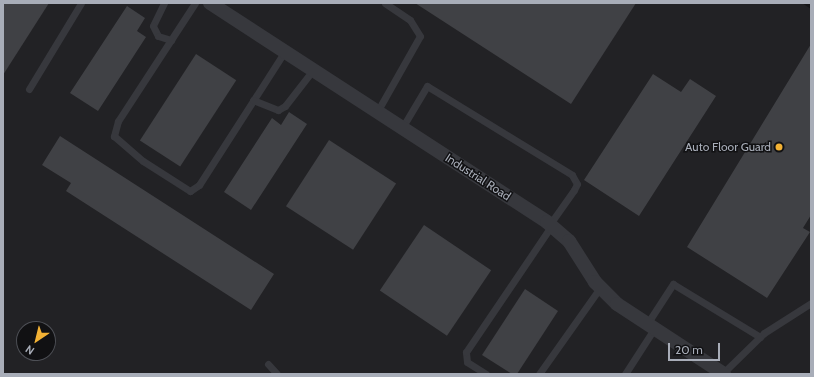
<!DOCTYPE html>
<html>
<head>
<meta charset="utf-8">
<style>
  body { margin:0 }
  #map { position:relative; width:814px; height:377px; overflow:hidden; background:#161618; font-family:Cabin,sans-serif }
  div>[style] { position:absolute }
  .built>* { inset:0; background:#222225 }
  .building>* { inset:0; background:#404145; transform-origin:0 0 }
  .service>* { height:7px; margin:-3.5px; padding:0 3.5px; transform-origin:3.5px; border-radius:3.5px; background:#37383d }
  .minor>* { height:14px; margin:-7px; padding:0 7px; transform-origin:7px; border-radius:7px; background:#37383d }
  .dots>* { width:11px; height:11px; translate:-50% -50%; box-sizing:border-box; border:2px solid #111113; border-radius:50% }
  span { translate:-50% -50%; white-space:nowrap; text-align:center; line-height:1.15; -webkit-text-stroke:3px #111113; paint-order:stroke }
  .poi-label { font-size:12px; color:#a8adb8 }
  .right { translate:-100% -50%; text-align:right }
  .street-label { font-size:12px; color:#a8adb8 }
  .frame { position:absolute; inset:0; border:4px solid #a8adb8; pointer-events:none }
  .north { position:absolute; left:16px; top:321px; width:40px; height:40px; box-sizing:border-box; background:#111113; border:1px solid #4d4f55; border-radius:50%; rotate:215deg; font-size:11px; font-weight:700; line-height:16px; text-align:center; color:#a8adb8 }
  .north::after { content:''; display:block; margin:auto; width:14px; height:18px; background:#f2b134; clip-path:polygon(50% 0,100% 100%,50% 72%,0 100%) }
  .scale { position:absolute; left:668px; top:343px; width:52px; height:18px; box-sizing:border-box; border:2px solid #a8adb8; border-top:0; padding-left:5px; font-size:12px; line-height:14px; white-space:nowrap; color:#a8adb8; -webkit-text-stroke:3px #111113; paint-order:stroke }
</style>
</head>
<body>
<div id="map">
  <div class="built">
    <i style="clip-path:polygon(evenodd,3px 3px,802px 3px,811px 9px,811px 374px,3px 374px,3px 3px,24px 329px,48px 329px,48px 353px,24px 353px,24px 329px)"></i>
  </div>
  <div class="building">
    <i style="clip-path:polygon(3px 3px,49px 3px,3px 75px)"></i>
    <i style="clip-path:polygon(415px 3px,636px 3px,571px 104px)"></i>
    <i style="clip-path:polygon(127px 6px,145px 18px,137px 31px,146px 37px,98px 111px,70px 93px)"></i>
    <i style="clip-path:polygon(811px 44px,811px 215px,803px 228px,810px 232px,767px 298px,687px 247px)"></i>
    <i style="left:196px;top:54px;width:48px;height:103px;rotate:33deg"></i>
    <i style="clip-path:polygon(653px 74px,681px 92px,690px 79px,716px 96px,639px 216px,584px 180px)"></i>
    <i style="clip-path:polygon(289px 112px,307px 124px,251px 210px,224px 192px,272px 118px,281px 125px)"></i>
    <i style="clip-path:polygon(60px 136px,274px 274px,251px 310px,66px 191px,71px 183px,42px 165px)"></i>
    <i style="left:329px;top:140px;width:80px;height:79px;rotate:33deg"></i>
    <i style="left:424px;top:225px;width:81px;height:79px;rotate:34deg"></i>
    <i style="clip-path:polygon(525px 289px,558px 311px,517px 374px,512px 374px,482px 355px)"></i>
  </div>
  <div class="service">
    <i style="left:164px;top:3px;width:25px;rotate:116deg"></i>
    <i style="left:153px;top:26px;width:11px;rotate:63deg"></i>
    <i style="left:158px;top:36px;width:14px;rotate:17deg"></i>
    <i style="left:195px;top:3px;width:141px;rotate:123.1deg"></i>
    <i style="left:118px;top:121px;width:16px;rotate:105deg"></i>
    <i style="left:114px;top:136px;width:38px;rotate:41deg"></i>
    <i style="left:143px;top:161px;width:56px;rotate:32.6deg"></i>
    <i style="left:190px;top:191px;width:11px;rotate:-34deg"></i>
    <i style="left:199px;top:185px;width:159px;rotate:-57.3deg"></i>
    <i style="left:29px;top:89px;width:100px;rotate:-58.8deg"></i>
    <i style="left:253px;top:100px;width:27px;rotate:22deg"></i>
    <i style="left:278px;top:110px;width:8px;rotate:-30deg"></i>
    <i style="left:285px;top:106px;width:46px;rotate:-52.1deg"></i>
    <i style="left:377px;top:112px;width:87px;rotate:-60.5deg"></i>
    <i style="left:420px;top:36px;width:19px;rotate:-122deg"></i>
    <i style="left:410px;top:20px;width:30px;rotate:-146deg"></i>
    <i style="left:402px;top:128px;width:49px;rotate:-59.2deg"></i>
    <i style="left:427px;top:86px;width:170px;rotate:31.5deg"></i>
    <i style="left:572px;top:175px;width:10px;rotate:61deg"></i>
    <i style="left:577px;top:184px;width:7px;rotate:117deg"></i>
    <i style="left:574px;top:190px;width:42px;rotate:125.2deg"></i>
    <i style="left:647px;top:324px;width:48px;rotate:-57deg"></i>
    <i style="left:673px;top:284px;width:102px;rotate:31.3deg"></i>
    <i style="left:268px;top:364px;width:13px;rotate:48deg"></i>
    <i style="left:723px;top:373px;width:57px;rotate:-44.3deg"></i>
    <i style="left:764px;top:333px;width:56px;rotate:-32.6deg"></i>
    <i style="left:486px;top:374px;width:22px;rotate:-148deg"></i>
    <i style="left:467px;top:362px;width:10px;rotate:-96deg"></i>
    <i style="left:466px;top:352px;width:153px;rotate:-55.9deg"></i>
    <i style="left:539px;top:374px;width:105px;rotate:-54.7deg"></i>
    <i style="left:625px;top:374px;width:54px;rotate:-57.2deg"></i>
  </div>
  <div class="minor">
    <i style="left:210px;top:3px;width:402px;rotate:33deg"></i>
    <i style="left:547px;top:222px;width:29px;rotate:41deg"></i>
    <i style="left:569px;top:241px;width:49px;rotate:57.6deg"></i>
    <i style="left:595px;top:282px;width:31px;rotate:45deg"></i>
    <i style="left:617px;top:304px;width:128px;rotate:33.2deg"></i>
  </div>
  <div class="dots">
    <i style="left:779px;top:147px;background:#f2b134"></i>
  </div>
  <div class="poi-label">
    <span class="right" style="left:771px;top:147px">Auto Floor Guard</span>
  </div>
  <div class="street-label">
    <span style="left:478px;top:177px;rotate:33deg">Industrial Road</span>
  </div>
  <div class="frame"></div>
  <div class="north">N</div>
  <div class="scale">20 m</div>
</div>
</body>
</html>
